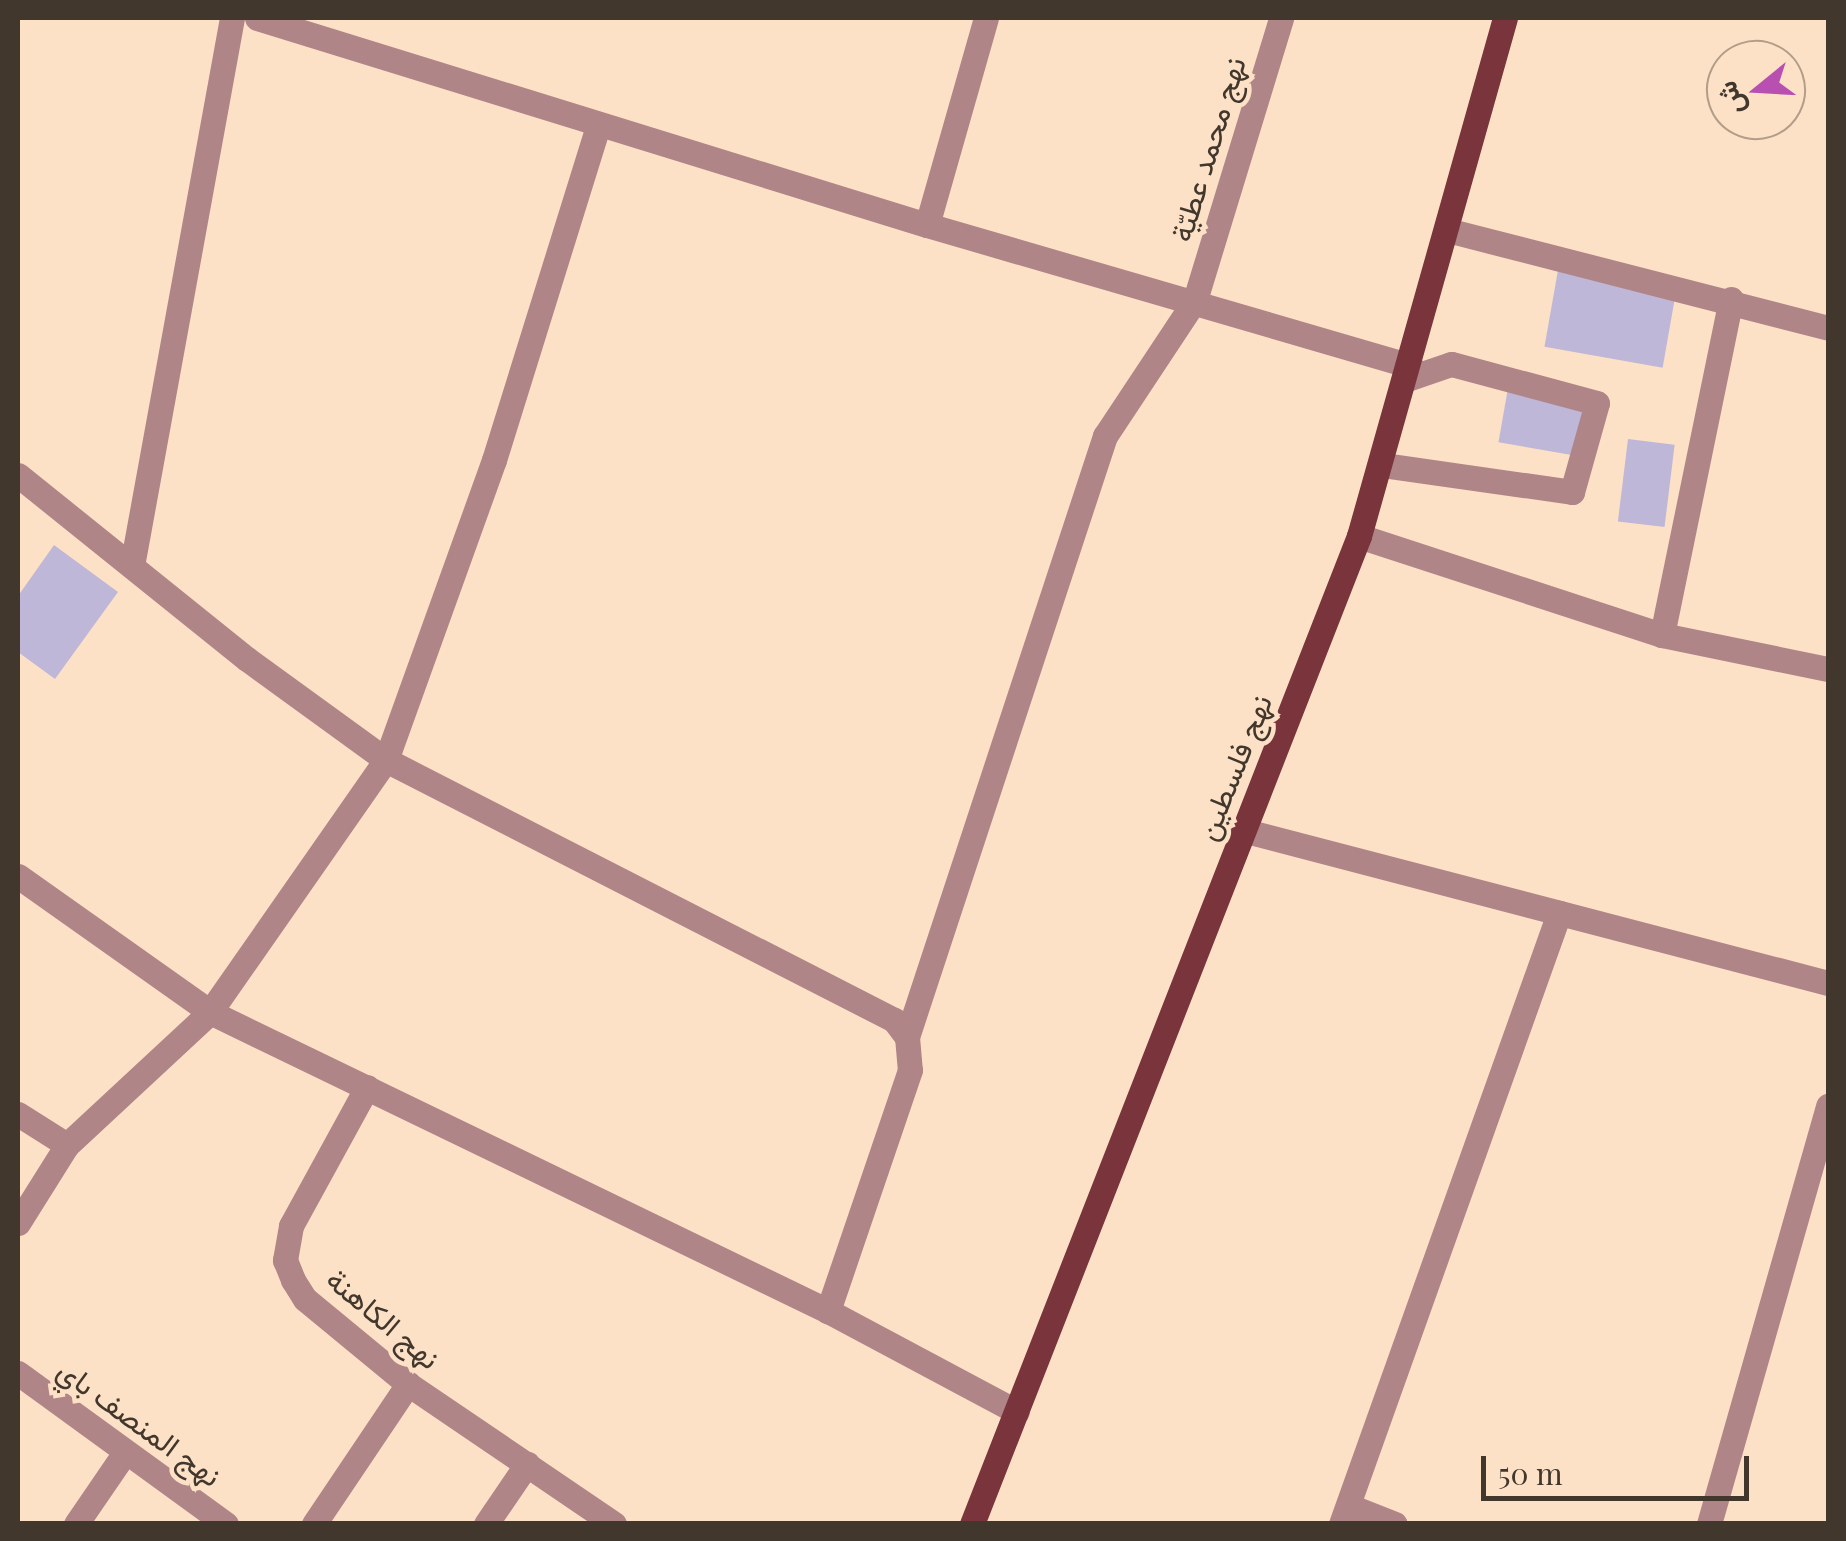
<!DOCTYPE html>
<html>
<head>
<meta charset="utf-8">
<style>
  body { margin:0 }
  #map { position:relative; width:1846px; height:1541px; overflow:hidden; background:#fde1c7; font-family:"Playfair Display",Vazirmatn,serif }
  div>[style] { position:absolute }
  .building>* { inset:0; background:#bfb7d8; transform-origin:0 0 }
  .minor>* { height:25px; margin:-12.5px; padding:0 12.5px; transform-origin:12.5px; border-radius:12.5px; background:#b08588 }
  .major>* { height:25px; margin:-12.5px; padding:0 12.5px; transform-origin:12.5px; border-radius:12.5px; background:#7a343c }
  span { translate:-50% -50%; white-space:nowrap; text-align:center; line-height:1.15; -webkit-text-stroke:9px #fde1c7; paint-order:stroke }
  .street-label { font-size:30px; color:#42372d }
  .frame { position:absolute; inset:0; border:20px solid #42372d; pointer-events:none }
  .north { position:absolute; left:1706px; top:40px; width:100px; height:100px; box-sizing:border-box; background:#fde1c7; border:2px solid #b29d89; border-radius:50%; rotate:252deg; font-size:28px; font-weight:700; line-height:40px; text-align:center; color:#42372d }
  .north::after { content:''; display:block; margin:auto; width:35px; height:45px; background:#b850b2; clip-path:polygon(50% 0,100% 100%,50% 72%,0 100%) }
  .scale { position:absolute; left:1481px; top:1456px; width:268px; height:45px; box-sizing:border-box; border:5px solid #42372d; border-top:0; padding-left:12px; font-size:30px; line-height:35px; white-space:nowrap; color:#42372d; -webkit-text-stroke:8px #fde1c7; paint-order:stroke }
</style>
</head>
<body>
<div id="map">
  <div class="building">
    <i style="left:1558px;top:270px;width:120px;height:78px;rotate:10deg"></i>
    <i style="left:1508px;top:388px;width:83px;height:55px;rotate:10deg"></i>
    <i style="left:1628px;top:439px;width:47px;height:83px;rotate:7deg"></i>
    <i style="clip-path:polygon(54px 545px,118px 592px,55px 679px,18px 652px,18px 596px)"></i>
  </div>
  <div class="minor">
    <i style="left:257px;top:18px;width:701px;rotate:17.17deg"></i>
    <i style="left:927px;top:225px;width:504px;rotate:16.24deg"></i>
    <i style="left:927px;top:225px;width:215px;rotate:-74.1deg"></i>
    <i style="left:1447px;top:230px;width:393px;rotate:14.4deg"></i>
    <i style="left:1383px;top:465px;width:191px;rotate:8.1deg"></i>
    <i style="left:1572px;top:492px;width:92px;rotate:-74.3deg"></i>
    <i style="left:1597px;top:403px;width:151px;rotate:-165deg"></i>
    <i style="left:1451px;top:364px;width:46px;rotate:161.2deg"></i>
    <i style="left:18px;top:475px;width:294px;rotate:38.8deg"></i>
    <i style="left:247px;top:659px;width:172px;rotate:36deg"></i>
    <i style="left:386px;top:760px;width:571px;rotate:27.1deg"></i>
    <i style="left:894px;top:1020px;width:21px;rotate:53deg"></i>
    <i style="left:907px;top:1037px;width:33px;rotate:85deg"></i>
    <i style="left:910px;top:1070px;width:255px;rotate:108.8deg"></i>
    <i style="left:1359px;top:536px;width:319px;rotate:18.1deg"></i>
    <i style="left:1662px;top:635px;width:169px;rotate:11.6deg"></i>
    <i style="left:132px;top:566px;width:557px;rotate:-79.66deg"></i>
    <i style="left:1662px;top:635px;width:343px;rotate:-78.4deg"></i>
    <i style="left:1242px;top:830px;width:606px;rotate:14.63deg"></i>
    <i style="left:18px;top:876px;width:235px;rotate:35.3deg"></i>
    <i style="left:210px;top:1012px;width:687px;rotate:25.82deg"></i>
    <i style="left:828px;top:1311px;width:214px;rotate:28.1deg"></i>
    <i style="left:907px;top:1037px;width:633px;rotate:-71.77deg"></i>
    <i style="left:1105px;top:436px;width:163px;rotate:-56.5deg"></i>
    <i style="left:1195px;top:300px;width:295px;rotate:-73deg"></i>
    <i style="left:367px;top:1087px;width:158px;rotate:118.7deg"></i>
    <i style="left:291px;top:1226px;width:35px;rotate:100deg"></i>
    <i style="left:285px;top:1260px;width:22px;rotate:68deg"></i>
    <i style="left:293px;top:1280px;width:22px;rotate:58deg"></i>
    <i style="left:305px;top:1299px;width:134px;rotate:39.5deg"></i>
    <i style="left:408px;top:1384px;width:249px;rotate:34.2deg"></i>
    <i style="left:18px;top:1114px;width:58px;rotate:32.3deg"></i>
    <i style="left:18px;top:1223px;width:92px;rotate:-57.9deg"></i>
    <i style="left:67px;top:1145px;width:195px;rotate:-42.9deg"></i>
    <i style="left:210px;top:1012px;width:307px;rotate:-55.1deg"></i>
    <i style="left:386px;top:760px;width:319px;rotate:-70.2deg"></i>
    <i style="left:494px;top:460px;width:350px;rotate:-72.7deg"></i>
    <i style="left:18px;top:1373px;width:257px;rotate:36deg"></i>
    <i style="left:1349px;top:1506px;width:49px;rotate:21.4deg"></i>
    <i style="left:76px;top:1524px;width:85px;rotate:-55.6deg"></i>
    <i style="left:314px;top:1524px;width:169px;rotate:-56.1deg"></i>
    <i style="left:486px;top:1524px;width:73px;rotate:-55.7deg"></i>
    <i style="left:1341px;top:1524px;width:649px;rotate:-70.36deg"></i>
    <i style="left:1709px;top:1524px;width:435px;rotate:-74.1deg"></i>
  </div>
  <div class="major">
    <i style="left:972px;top:1524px;width:1061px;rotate:-68.61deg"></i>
    <i style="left:1359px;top:536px;width:538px;rotate:-74.26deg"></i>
  </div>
  <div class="street-label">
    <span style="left:1207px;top:149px;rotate:-73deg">نهج محمد عطيّة</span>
    <span style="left:1233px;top:767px;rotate:-68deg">نهج فلسطين</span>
    <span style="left:384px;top:1318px;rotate:40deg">نهج الكاهنة</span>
    <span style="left:140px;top:1422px;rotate:36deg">نهج المنصف باي</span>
  </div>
  <div class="frame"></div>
  <div class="north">ش</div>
  <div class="scale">50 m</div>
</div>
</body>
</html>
